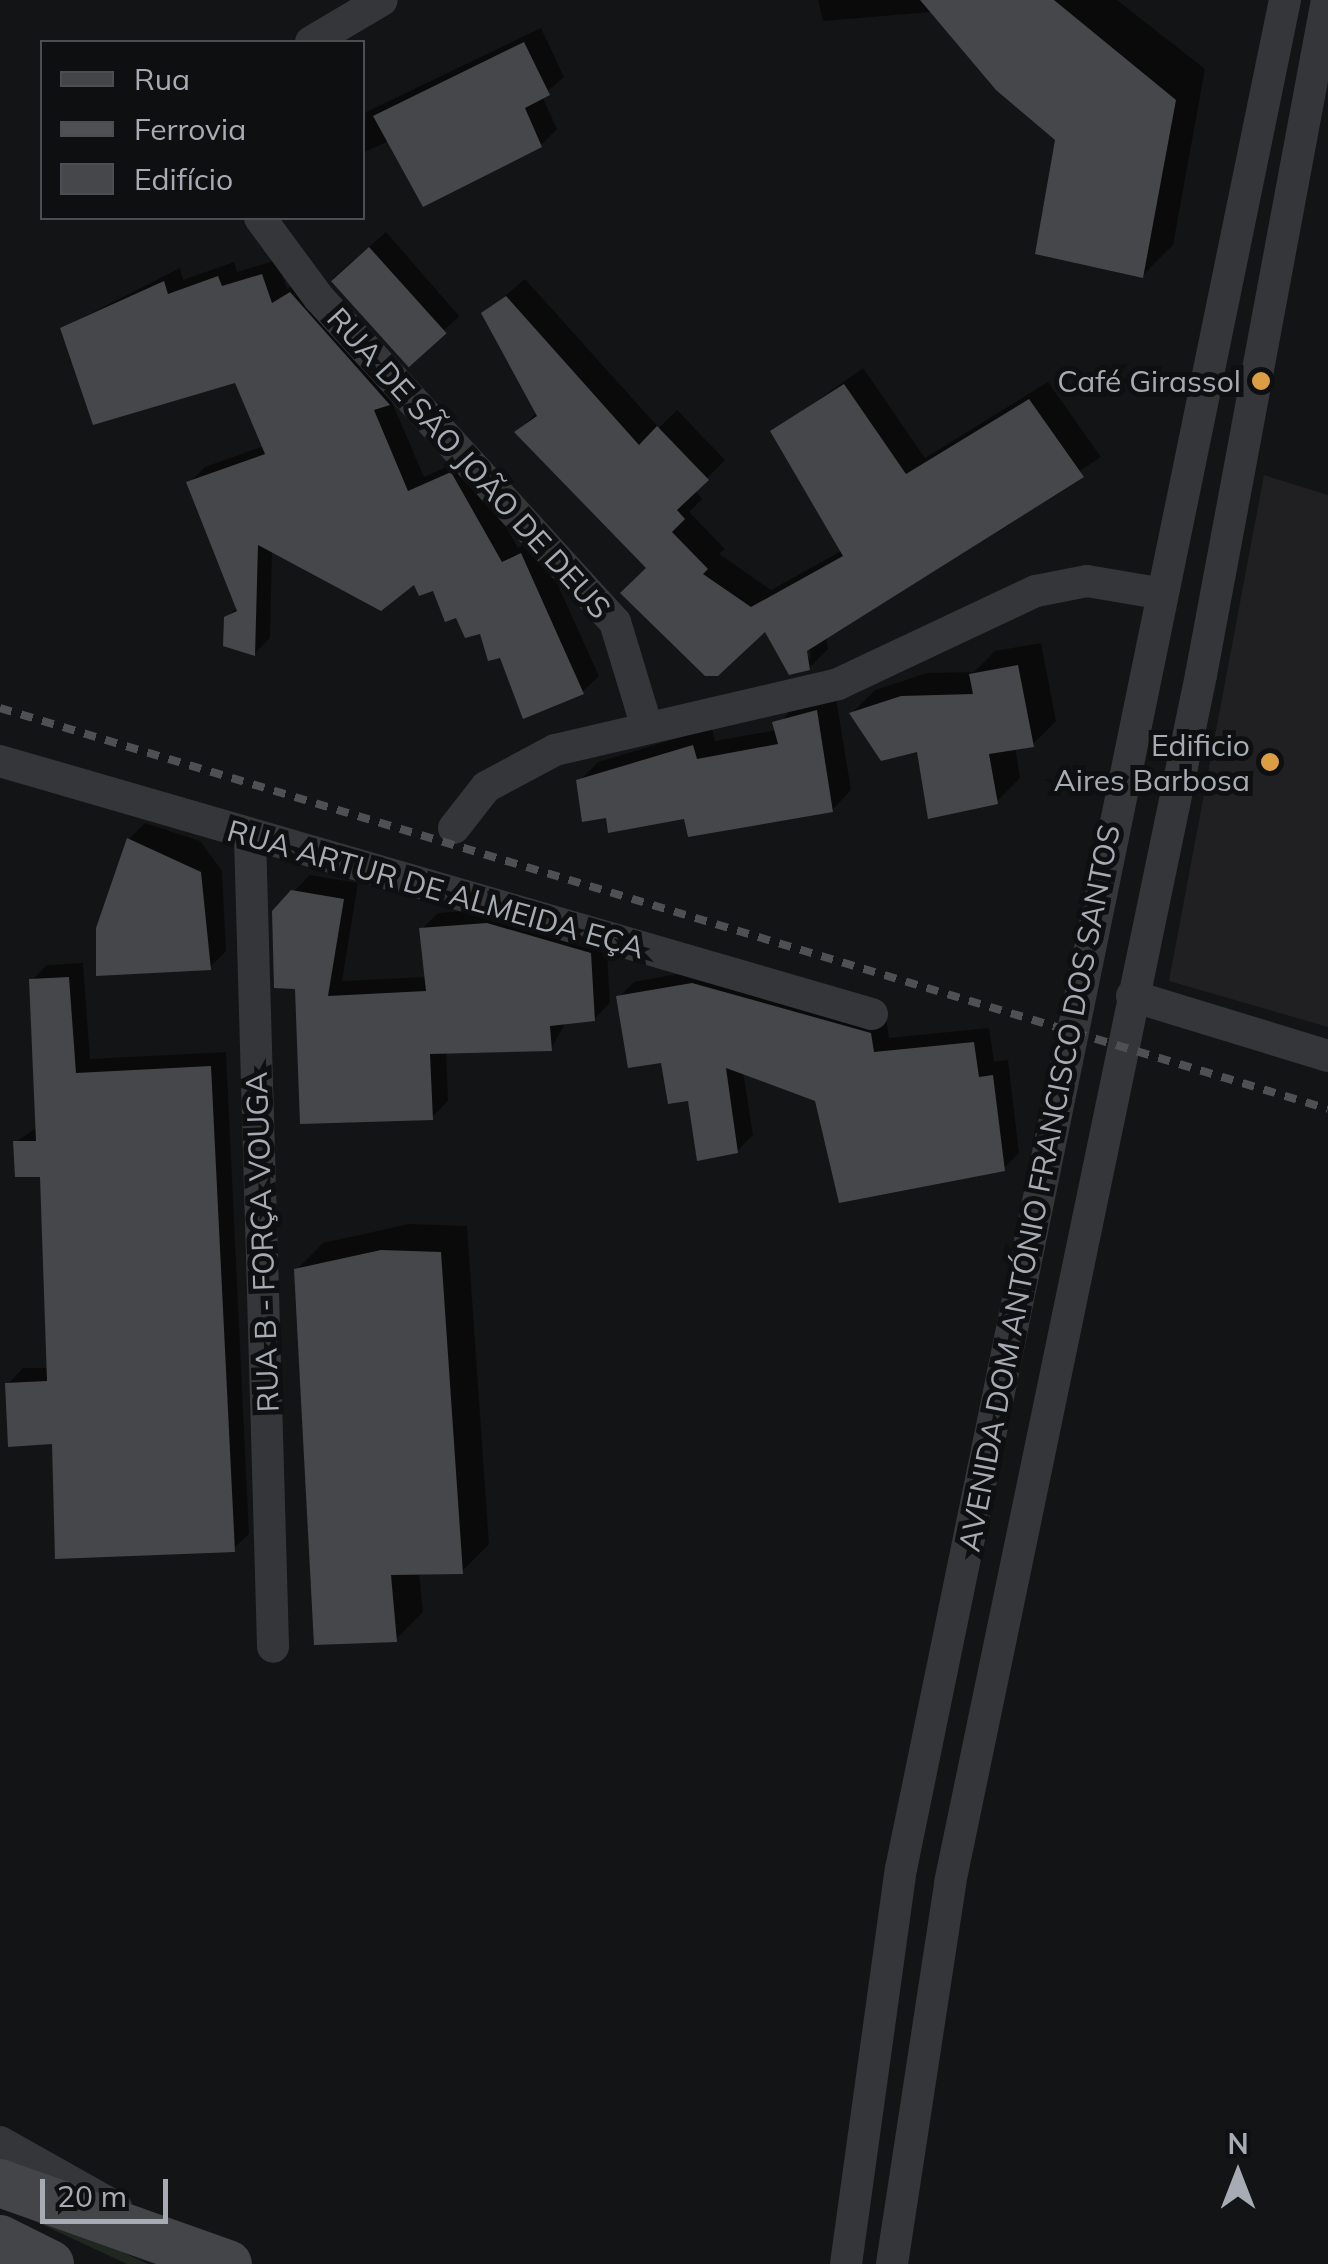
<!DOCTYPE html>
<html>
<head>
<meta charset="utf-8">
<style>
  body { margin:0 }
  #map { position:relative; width:1328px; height:2264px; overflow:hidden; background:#131415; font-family:Mulish,sans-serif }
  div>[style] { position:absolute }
  .built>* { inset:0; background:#202022 }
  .green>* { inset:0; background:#202721 }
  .shadow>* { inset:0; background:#0007; transform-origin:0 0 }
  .building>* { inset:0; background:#46474a; transform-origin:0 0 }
  .minor>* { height:32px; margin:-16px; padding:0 16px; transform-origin:16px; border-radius:16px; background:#353639 }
  .secondary>* { height:48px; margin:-24px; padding:0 24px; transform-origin:24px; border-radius:24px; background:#434549 }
  .rail>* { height:8px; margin-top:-4px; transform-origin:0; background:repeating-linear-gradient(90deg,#4e5054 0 12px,transparent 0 22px) }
  .dots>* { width:28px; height:28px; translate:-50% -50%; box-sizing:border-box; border:5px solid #0e0f10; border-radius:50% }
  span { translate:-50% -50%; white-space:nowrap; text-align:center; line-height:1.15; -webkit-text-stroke:10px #0e0f10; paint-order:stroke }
  .poi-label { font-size:30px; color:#a7acb4 }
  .right { translate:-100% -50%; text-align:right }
  .street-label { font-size:30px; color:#a7acb4 }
  .legend { position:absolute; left:40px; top:40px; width:325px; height:180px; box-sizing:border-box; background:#0e0f10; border:2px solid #4b4e52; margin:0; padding:12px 18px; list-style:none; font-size:30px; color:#a7acb4 }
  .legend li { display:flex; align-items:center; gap:20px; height:50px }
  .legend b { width:50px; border:2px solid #4b4e52 }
  .north { position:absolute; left:1188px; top:2124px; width:100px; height:100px; -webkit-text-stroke:8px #0e0f10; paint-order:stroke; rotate:0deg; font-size:28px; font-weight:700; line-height:40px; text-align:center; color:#a7acb4 }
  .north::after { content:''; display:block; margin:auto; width:35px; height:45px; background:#a7acb4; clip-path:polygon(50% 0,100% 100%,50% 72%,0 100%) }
  .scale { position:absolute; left:40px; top:2179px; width:128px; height:45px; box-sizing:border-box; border:5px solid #a7acb4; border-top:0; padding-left:12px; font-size:30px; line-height:35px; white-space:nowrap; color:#a7acb4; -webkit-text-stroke:8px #0e0f10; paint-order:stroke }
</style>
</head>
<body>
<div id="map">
  <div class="built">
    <i style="clip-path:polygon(1264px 475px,1328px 495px,1328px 1027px,1169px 981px)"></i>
  </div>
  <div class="green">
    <i style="clip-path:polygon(0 2195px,148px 2264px,127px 2264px,0 2205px)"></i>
  </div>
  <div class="shadow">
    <i style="clip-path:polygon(818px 0,1117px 0,1205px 69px,1173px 245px,1142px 276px,1058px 139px,932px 12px,823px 21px)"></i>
    <i style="clip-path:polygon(541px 28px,564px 77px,542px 96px,557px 129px,541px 145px,389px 141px,362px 153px,366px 112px)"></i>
    <i style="left:386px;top:232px;width:112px;height:70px;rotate:49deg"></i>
    <i style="clip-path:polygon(277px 260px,287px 289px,306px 278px,391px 400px,424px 477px,467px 458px,518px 548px,537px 539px,599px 676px,583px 691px,524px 716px,501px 654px,435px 588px,272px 550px,270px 638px,255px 653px,226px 618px,238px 607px,189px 483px,205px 467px,264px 446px,237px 380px,62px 328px,180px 268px,183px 280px,234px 262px,237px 272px)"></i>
    <i style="clip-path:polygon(evenodd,525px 279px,659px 428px,677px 410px,725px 460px,695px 490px,702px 499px,689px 512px,725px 549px,719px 554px,771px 590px,843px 550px,773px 432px,863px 368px,925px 458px,1048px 382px,1101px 457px,826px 637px,828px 649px,809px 668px,766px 628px,649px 568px,518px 432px,537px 412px,484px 314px,525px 279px,808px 638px,811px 659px,805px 653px,808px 638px)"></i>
    <i style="clip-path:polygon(1041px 643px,1056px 721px,1032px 745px,1015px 747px,1020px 778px,996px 802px,852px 713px,875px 690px,927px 673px,974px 672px,995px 651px)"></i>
    <i style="clip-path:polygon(835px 692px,851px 790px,832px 810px,609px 814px,579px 781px,598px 762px,712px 728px,715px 741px,777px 730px,794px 703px)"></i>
    <i style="clip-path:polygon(145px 823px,200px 841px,222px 871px,226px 951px,210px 967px,129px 839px)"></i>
    <i style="clip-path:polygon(310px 875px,358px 883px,342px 981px,427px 977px,422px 929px,438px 913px,504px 908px,606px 938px,610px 1003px,594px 1019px,566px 1022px,551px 1049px,446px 1051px,448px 1101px,432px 1117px,302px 1121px,293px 892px)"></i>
    <i style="clip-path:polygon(83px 963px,90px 1059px,226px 1052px,249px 1534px,233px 1549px,54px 1441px,8px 1384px,23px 1368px,49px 1368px,42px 1174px,16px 1142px,38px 1127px,32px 980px,47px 965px)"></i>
    <i style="clip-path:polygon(709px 968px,886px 1018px,889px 1038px,989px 1028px,994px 1062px,1008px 1060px,1019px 1153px,1003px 1169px,743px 1072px,753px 1135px,737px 1151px,619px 997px,634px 982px)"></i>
    <i style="clip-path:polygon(409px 1224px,467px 1226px,489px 1544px,462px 1571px,419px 1572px,423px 1612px,396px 1639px,296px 1270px,323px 1243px)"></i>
  </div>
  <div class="building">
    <i style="clip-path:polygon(920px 0,1054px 0,1176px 100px,1143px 278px,1035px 254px,1055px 140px,996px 90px)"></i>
    <i style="clip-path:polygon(524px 42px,550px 95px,525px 108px,542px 147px,423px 207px,373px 116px)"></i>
    <i style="left:369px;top:247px;width:116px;height:51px;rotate:48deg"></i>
    <i style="clip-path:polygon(262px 274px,272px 303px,290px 292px,390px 405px,374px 410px,408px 491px,451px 472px,502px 562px,521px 553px,584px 694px,523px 719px,500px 658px,488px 661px,480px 634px,465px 638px,456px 618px,445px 622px,433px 591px,419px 596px,414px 585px,381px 611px,258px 545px,255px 656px,223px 646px,224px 617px,237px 611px,186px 482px,265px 454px,235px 383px,93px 425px,60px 328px,164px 281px,168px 294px,218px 276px,222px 286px)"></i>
    <i style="clip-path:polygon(506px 296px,639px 445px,657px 426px,709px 480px,677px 510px,685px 519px,672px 532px,708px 569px,703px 574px,751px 607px,843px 556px,770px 431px,844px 384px,906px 474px,1029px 399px,1084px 477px,807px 651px,810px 670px,789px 675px,765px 632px,718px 676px,705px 676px,620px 593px,646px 568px,514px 432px,537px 416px,481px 313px)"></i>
    <i style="clip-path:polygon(1018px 665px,1034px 747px,989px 754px,998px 804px,928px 819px,917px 752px,881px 761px,849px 713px,901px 696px,973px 694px,969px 674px)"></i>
    <i style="clip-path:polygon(817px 710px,833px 812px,688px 837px,684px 819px,608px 833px,606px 818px,582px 822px,576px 780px,693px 745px,697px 759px,778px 744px,772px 722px)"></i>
    <i style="clip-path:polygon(127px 838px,201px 872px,211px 970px,96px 976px,96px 928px)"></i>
    <i style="clip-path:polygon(291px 890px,344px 899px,328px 996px,426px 991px,419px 928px,487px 923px,591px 953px,595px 1021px,550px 1026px,552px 1051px,430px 1054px,433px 1120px,300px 1124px,295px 989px,274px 988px,272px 911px)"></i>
    <i style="clip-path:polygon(69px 977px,76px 1073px,211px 1066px,235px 1552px,55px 1559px,52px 1444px,8px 1447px,5px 1383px,47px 1381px,40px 1177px,15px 1177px,13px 1141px,36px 1141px,29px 979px)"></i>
    <i style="clip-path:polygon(692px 983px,871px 1033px,874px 1052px,974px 1042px,979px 1077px,993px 1075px,1005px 1171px,839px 1203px,815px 1101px,726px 1068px,738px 1153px,697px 1161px,688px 1101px,668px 1104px,661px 1063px,628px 1068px,616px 996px)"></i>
    <i style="clip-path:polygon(381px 1250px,441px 1252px,463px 1574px,391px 1575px,397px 1642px,314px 1645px,294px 1269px)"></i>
  </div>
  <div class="minor">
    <i style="left:311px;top:42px;width:82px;rotate:-30.6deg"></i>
    <i style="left:260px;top:218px;width:99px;rotate:53.6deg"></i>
    <i style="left:319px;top:298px;width:439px;rotate:47.6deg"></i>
    <i style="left:615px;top:622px;width:107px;rotate:73.1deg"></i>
    <i style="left:0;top:761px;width:908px;rotate:16.18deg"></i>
    <i style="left:454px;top:828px;width:52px;rotate:-52deg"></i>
    <i style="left:486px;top:787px;width:78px;rotate:-28.2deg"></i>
    <i style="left:555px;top:750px;width:291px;rotate:-13.1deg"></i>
    <i style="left:838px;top:684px;width:219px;rotate:-25.2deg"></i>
    <i style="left:1036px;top:591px;width:52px;rotate:-11.1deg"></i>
    <i style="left:1087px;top:581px;width:72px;rotate:9.6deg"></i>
    <i style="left:250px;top:837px;width:810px;rotate:88.37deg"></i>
    <i style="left:1132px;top:996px;width:205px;rotate:17deg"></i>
    <i style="left:0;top:2142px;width:133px;rotate:29.3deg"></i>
    <i style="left:846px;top:2264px;width:399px;rotate:-82.1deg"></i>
    <i style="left:901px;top:1869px;width:1908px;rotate:-78.39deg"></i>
    <i style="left:892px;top:2264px;width:385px;rotate:-81.3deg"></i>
    <i style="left:950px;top:1883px;width:1234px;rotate:-78.26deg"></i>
    <i style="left:1201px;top:675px;width:687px;rotate:-79.43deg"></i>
  </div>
  <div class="secondary">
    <i style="left:0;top:2183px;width:242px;rotate:19.6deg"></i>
    <i style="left:0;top:2239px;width:56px;rotate:26.6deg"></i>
  </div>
  <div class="rail">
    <i style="left:0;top:708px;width:1387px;rotate:16.8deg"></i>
  </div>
  <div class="dots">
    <i style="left:1261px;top:381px;background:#dc9e44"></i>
    <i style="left:1270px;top:762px;background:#dc9e44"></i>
  </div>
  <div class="poi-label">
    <span class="right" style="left:1241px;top:381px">Café Girassol</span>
    <span class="right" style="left:1250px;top:762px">Edificio<br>Aires Barbosa</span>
  </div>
  <div class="street-label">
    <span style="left:469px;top:463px;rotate:48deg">RUA DE SÃO JOÃO DE DEUS</span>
    <span style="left:436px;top:889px;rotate:16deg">RUA ARTUR DE ALMEIDA EÇA</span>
    <span style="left:1039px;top:1188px;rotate:-79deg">AVENIDA DOM ANTÓNIO FRANCISCO DOS SANTOS</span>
    <span style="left:262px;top:1242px;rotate:-92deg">RUA B - FORÇA VOUGA</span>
  </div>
  <ul class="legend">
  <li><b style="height:12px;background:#434549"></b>Rua</li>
  <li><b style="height:12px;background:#4e5054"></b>Ferrovia</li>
  <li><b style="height:28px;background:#46474a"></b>Edifício</li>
  </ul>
  <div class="north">N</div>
  <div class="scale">20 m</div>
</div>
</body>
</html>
